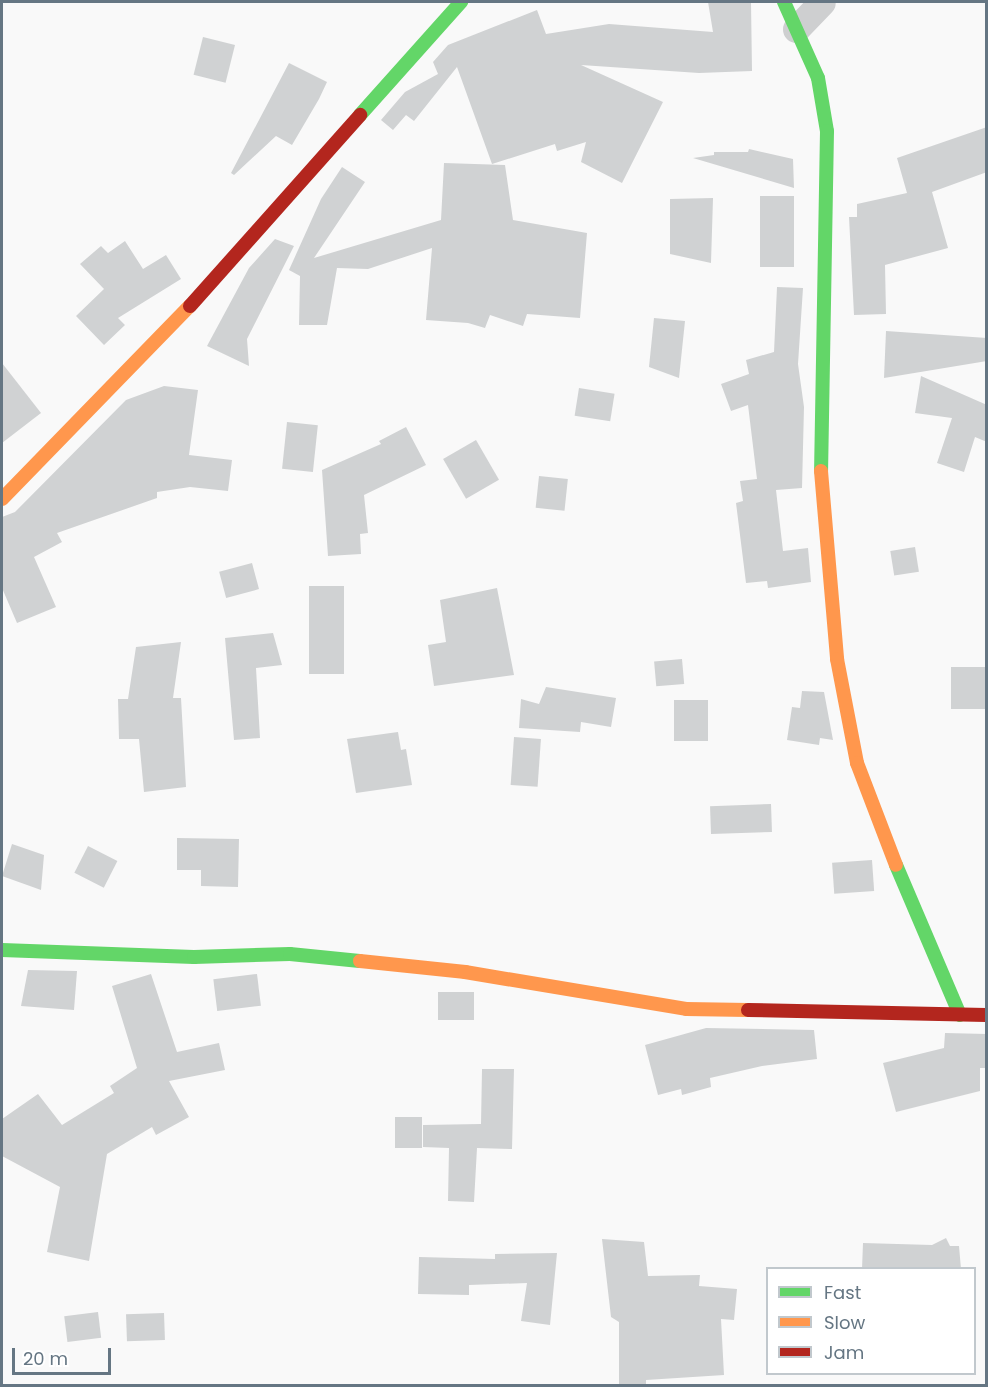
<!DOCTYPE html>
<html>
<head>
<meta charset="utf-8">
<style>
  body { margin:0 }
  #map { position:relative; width:988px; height:1387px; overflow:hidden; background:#f9f9f9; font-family:Poppins,sans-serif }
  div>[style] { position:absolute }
  .building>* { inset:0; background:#d0d2d3; transform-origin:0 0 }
  .street>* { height:27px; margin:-13.5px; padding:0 13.5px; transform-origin:13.5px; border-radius:13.5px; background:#cecfd0 }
  .fast>* { height:14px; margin:-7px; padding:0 7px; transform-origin:7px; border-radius:7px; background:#63d668 }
  .slow>* { height:14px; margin:-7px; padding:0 7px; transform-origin:7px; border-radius:7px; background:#ff974d }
  .jam>* { height:14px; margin:-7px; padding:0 7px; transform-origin:7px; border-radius:7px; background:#b3261e }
  span { translate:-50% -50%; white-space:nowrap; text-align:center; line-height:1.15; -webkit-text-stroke:6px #fff; paint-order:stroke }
  .frame { position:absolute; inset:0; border:3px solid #657683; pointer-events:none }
  .legend { position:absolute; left:766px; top:1267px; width:210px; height:108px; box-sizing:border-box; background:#fff; border:2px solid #c1c8cd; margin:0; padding:8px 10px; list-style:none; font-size:18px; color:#657683 }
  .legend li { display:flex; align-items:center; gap:12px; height:30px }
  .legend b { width:30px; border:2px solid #c1c8cd }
  .scale { position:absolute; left:12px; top:1348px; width:99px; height:27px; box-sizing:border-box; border:3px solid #657683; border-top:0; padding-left:8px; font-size:18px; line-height:21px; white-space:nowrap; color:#657683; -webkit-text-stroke:4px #fff; paint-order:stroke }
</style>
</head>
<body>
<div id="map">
  <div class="building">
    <i style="clip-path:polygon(708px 2px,751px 2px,752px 71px,699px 73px,581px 65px,663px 102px,622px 183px,581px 162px,586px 142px,557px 151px,555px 144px,492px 164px,457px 67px,414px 121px,406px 115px,393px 130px,381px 120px,405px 92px,438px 74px,433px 62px,448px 45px,537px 10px,546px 34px,609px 24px,713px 32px)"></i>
    <i style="left:203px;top:37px;width:33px;height:39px;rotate:14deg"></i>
    <i style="clip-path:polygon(289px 63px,327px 82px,319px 99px,292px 145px,276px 136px,234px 175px,231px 173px)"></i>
    <i style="clip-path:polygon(987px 127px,987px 172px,932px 192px,948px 248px,885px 265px,886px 314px,854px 315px,849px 217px,857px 217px,857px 204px,907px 193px,897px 158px)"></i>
    <i style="clip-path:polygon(749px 149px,793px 159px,794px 188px,693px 158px,714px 155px,714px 152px,748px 152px)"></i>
    <i style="clip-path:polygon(444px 163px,505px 165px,513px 220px,587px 233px,580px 318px,527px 314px,523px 326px,490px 315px,485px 328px,468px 323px,426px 320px,432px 248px,368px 269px,337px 268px,327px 325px,299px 325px,300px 276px,289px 270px,321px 199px,342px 167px,365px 182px,314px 258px,441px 220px)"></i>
    <i style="left:760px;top:196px;width:34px;height:71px"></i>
    <i style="clip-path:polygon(713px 198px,711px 263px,670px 254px,670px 199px)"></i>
    <i style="clip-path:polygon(275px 239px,294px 246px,247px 339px,249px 366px,207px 346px,249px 268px)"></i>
    <i style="clip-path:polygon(125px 241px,143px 269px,166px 255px,181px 279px,118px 318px,125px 325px,104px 345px,76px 316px,104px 289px,80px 264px,101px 246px,108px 253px)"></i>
    <i style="clip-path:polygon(777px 287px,803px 288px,798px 364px,804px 407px,802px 488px,776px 490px,783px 551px,808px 548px,811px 582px,768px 588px,767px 581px,746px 583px,736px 503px,743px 501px,740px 481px,757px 479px,748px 405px,731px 411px,721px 384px,749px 374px,746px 360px,774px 352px)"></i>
    <i style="clip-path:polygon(654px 318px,685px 321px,679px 378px,649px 367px)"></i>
    <i style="clip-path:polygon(886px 331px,987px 338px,987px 361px,884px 378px)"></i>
    <i style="clip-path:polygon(2px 363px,41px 413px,2px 443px)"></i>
    <i style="clip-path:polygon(921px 376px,987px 405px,987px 442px,975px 437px,964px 472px,937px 463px,952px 418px,915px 413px)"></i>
    <i style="clip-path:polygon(164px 386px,198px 390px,189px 455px,232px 460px,228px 491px,190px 487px,157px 492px,157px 498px,57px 533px,62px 542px,34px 557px,56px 607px,17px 623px,2px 588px,2px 517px,15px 512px,126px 400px)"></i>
    <i style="left:579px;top:388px;width:36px;height:28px;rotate:9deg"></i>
    <i style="left:287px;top:422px;width:31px;height:47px;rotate:6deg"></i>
    <i style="clip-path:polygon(406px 427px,426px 465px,364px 495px,368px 533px,360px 534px,361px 554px,328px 556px,322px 470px,381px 444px,379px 441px)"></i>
    <i style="left:476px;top:440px;width:46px;height:38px;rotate:60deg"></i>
    <i style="left:539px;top:476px;width:29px;height:32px;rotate:6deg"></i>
    <i style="left:915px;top:547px;width:25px;height:25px;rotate:81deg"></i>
    <i style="left:252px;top:563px;width:27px;height:34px;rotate:75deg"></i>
    <i style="left:309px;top:586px;width:35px;height:88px"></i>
    <i style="clip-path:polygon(497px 588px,514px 675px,434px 686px,428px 645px,446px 642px,440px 600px)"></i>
    <i style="clip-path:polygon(273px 633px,282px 665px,256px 668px,260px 738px,234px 740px,225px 638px)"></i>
    <i style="clip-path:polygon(181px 642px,173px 698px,181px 698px,186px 787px,144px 792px,139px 739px,119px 739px,118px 699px,128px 699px,136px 647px)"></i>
    <i style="left:682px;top:659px;width:25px;height:28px;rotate:85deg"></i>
    <i style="left:987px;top:667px;width:42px;height:36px;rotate:90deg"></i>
    <i style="clip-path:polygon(546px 687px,616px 698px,611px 727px,581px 722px,580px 732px,519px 728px,521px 699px,539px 704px)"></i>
    <i style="clip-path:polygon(802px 691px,824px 692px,833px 740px,820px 738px,819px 745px,787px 740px,792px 707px,800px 708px)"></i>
    <i style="left:708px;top:700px;width:41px;height:34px;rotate:90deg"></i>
    <i style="clip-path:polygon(398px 732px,401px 750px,406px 749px,412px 785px,356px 793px,347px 739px)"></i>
    <i style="left:514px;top:737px;width:27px;height:48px;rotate:4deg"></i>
    <i style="left:771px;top:804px;width:28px;height:61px;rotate:88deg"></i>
    <i style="clip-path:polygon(177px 838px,239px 839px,238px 887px,201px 886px,201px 870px,177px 870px)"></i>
    <i style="clip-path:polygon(12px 844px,44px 855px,41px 890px,2px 876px)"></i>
    <i style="left:88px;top:846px;width:33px;height:30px;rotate:27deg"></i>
    <i style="left:872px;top:860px;width:31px;height:40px;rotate:86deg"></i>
    <i style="clip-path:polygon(28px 970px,77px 971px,74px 1010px,21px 1006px)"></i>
    <i style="clip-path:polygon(151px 974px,177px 1052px,219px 1043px,225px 1070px,169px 1081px,189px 1117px,156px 1135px,152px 1127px,107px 1154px,89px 1261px,47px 1252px,60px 1187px,2px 1156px,2px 1119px,38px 1094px,62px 1125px,114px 1093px,110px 1086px,137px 1068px,112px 986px)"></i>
    <i style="left:257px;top:974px;width:32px;height:44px;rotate:83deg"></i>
    <i style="left:438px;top:992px;width:36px;height:28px"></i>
    <i style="clip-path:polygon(706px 1028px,814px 1030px,817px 1059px,762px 1066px,710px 1078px,711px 1087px,682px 1095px,681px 1089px,658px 1095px,645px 1045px)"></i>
    <i style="clip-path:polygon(945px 1033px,987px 1034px,987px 1068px,980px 1068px,980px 1091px,896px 1112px,883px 1063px,944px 1048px)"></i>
    <i style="clip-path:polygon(482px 1069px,514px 1069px,512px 1149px,477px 1148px,474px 1202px,448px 1201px,449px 1148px,423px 1147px,423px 1125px,481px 1124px)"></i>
    <i style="left:395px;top:1117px;width:27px;height:31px"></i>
    <i style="clip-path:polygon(946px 1238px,950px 1246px,959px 1246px,961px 1269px,862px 1269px,863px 1243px,932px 1245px)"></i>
    <i style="clip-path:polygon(602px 1239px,644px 1242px,648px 1276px,700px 1275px,699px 1286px,737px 1289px,734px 1320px,721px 1319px,724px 1375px,646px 1380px,646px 1386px,619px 1386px,619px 1322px,611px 1317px)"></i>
    <i style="clip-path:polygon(557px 1253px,550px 1325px,521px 1321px,527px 1283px,469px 1285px,469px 1295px,418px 1294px,419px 1257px,495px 1259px,495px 1254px)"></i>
    <i style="left:98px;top:1312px;width:26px;height:34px;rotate:83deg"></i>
    <i style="left:164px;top:1313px;width:27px;height:38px;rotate:88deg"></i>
  </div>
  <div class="street">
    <i style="left:796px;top:29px;width:37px;rotate:-46deg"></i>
  </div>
  <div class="fast">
    <i style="left:784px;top:2px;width:83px;rotate:65.9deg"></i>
    <i style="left:818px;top:78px;width:54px;rotate:80.4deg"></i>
    <i style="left:827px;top:131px;width:340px;rotate:91deg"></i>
    <i style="left:360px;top:115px;width:152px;rotate:-48.2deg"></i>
    <i style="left:896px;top:865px;width:163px;rotate:66.9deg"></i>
    <i style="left:2px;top:950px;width:192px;rotate:2.1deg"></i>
    <i style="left:194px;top:957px;width:96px;rotate:-1.8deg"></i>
    <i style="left:290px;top:954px;width:70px;rotate:5.7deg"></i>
  </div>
  <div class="slow">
    <i style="left:821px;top:471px;width:189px;rotate:85.1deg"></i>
    <i style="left:837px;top:659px;width:106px;rotate:79.1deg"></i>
    <i style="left:857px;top:763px;width:109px;rotate:69.1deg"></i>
    <i style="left:2px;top:499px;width:269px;rotate:-45.8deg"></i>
    <i style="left:360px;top:961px;width:106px;rotate:6deg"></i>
    <i style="left:465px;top:972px;width:224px;rotate:9.5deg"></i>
    <i style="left:686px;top:1009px;width:62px;rotate:0.9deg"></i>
  </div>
  <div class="jam">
    <i style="left:190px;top:306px;width:256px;rotate:-48.3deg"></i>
    <i style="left:748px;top:1010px;width:238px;rotate:1.2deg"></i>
  </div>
  <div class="frame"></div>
  <ul class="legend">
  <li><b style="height:8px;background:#63d668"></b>Fast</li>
  <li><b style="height:8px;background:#ff974d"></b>Slow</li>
  <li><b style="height:8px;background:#b3261e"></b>Jam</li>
  </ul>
  <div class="scale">20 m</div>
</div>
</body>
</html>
